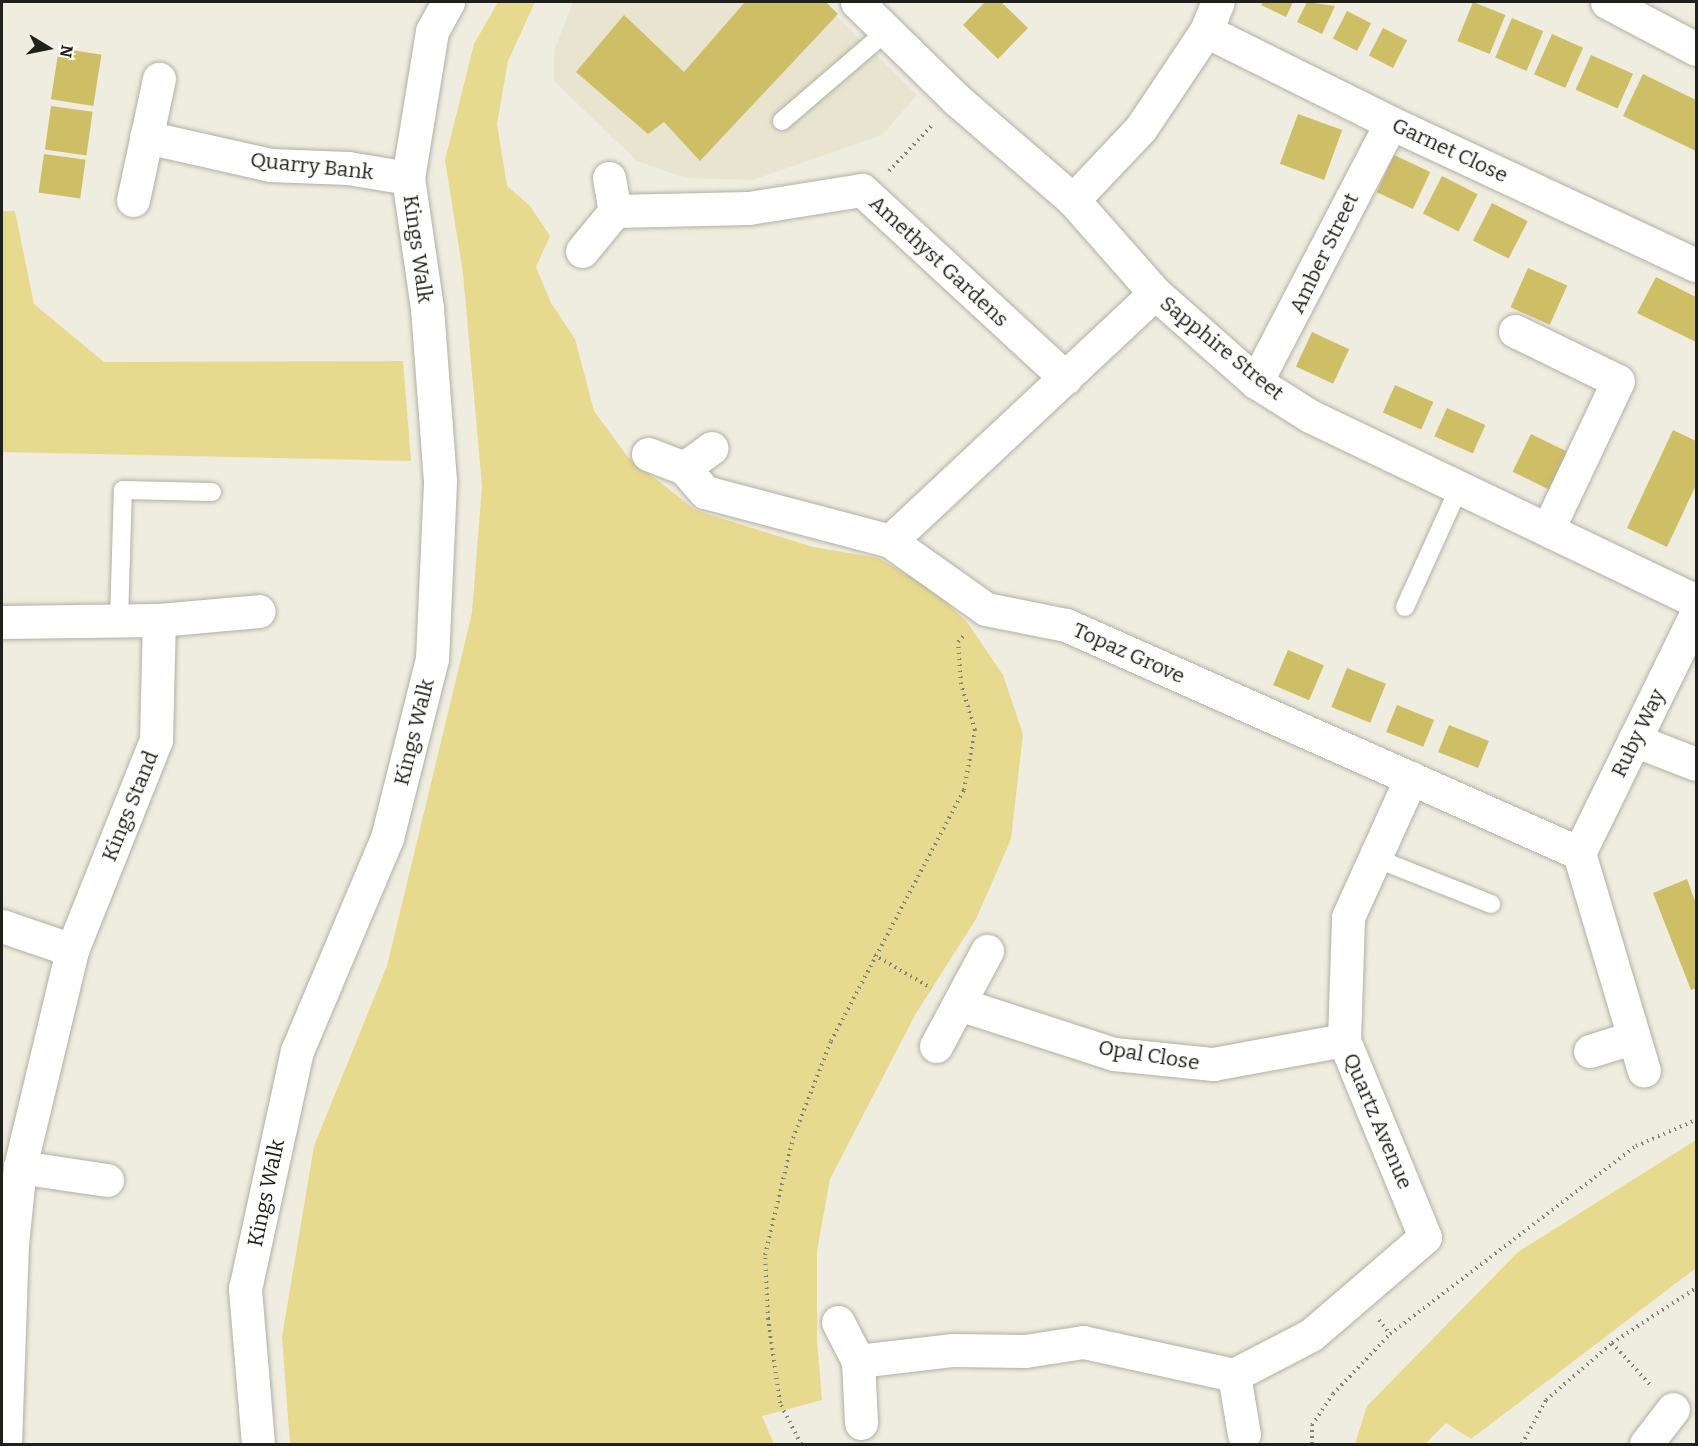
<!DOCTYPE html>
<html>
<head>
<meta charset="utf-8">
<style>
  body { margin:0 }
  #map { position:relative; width:1698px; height:1446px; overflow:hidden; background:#efede0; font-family:Bitter,serif }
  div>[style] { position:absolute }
  .built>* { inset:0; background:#e8e4cf }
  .green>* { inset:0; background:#e7d98e }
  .building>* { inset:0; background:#cebe65; transform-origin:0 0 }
  .path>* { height:4px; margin-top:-2px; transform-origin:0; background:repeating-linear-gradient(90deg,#838279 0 1.5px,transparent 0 6px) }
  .roads { filter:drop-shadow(0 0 2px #b2b0a3) drop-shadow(0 0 2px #b2b0a3) }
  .service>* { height:18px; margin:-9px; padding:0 9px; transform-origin:9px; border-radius:9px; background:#fff }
  .minor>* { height:33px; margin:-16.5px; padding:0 16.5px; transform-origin:16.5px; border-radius:16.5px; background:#fff }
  span { translate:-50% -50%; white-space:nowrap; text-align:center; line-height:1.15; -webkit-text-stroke:5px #fff; paint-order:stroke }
  .street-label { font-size:21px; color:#21211c }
  .frame { position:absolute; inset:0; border:3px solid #21211c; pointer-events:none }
  .north { position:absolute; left:18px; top:18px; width:60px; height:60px; -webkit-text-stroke:4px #fff; paint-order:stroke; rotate:100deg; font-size:16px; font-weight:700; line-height:24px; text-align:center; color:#21211c }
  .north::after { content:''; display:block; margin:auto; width:21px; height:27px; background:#21211c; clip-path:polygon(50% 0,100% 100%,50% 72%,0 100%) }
</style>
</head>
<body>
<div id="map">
  <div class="built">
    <i style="clip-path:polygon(573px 2px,822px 2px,917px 95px,882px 135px,753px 180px,686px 178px,637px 161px,554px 81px,554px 51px)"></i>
  </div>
  <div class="green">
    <i style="clip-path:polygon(498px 2px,535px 2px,508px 61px,497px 124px,507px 186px,530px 206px,550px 236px,536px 267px,551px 303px,575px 339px,594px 411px,627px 456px,695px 510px,813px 547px,878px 558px,929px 587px,967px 622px,1003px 675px,1023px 734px,1011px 839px,976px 919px,915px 1015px,830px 1179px,817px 1251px,817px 1341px,822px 1400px,762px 1416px,774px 1444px,290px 1444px,282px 1337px,314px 1146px,387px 966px,472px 613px,482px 486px,463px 273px,445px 160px,474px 44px)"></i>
    <i style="clip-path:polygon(2px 211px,15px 211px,34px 304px,104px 362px,403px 361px,411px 461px,2px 452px)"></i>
    <i style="clip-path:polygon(1696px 1140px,1696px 1268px,1471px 1439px,1446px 1423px,1425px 1444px,1355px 1444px,1367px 1406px,1518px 1252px)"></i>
  </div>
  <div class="building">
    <i style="clip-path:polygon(745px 2px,826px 2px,838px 14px,700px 161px,664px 122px,648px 134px,576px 72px,624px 15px,684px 72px)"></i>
    <i style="clip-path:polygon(985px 2px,1001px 2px,1028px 28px,998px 59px,963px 25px)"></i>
    <i style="clip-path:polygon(1263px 2px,1293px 2px,1286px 17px,1261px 5px)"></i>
    <i style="clip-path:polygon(1307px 2px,1335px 6px,1322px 34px,1297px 22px)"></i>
    <i style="left:1473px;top:2px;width:35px;height:42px;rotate:22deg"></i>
    <i style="left:1347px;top:11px;width:27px;height:31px;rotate:27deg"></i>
    <i style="left:1512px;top:18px;width:34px;height:43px;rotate:23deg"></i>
    <i style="left:1383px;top:28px;width:27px;height:31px;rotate:27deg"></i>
    <i style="left:1552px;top:34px;width:34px;height:44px;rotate:24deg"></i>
    <i style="left:59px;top:48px;width:43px;height:52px;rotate:9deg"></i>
    <i style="left:1591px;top:55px;width:46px;height:38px;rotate:24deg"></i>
    <i style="clip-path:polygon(1643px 74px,1696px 100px,1696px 151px,1623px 116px)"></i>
    <i style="left:51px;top:106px;width:42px;height:44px;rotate:8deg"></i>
    <i style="left:1298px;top:114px;width:47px;height:53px;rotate:20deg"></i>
    <i style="left:44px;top:154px;width:42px;height:39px;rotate:8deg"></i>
    <i style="left:1394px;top:155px;width:40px;height:41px;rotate:25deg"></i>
    <i style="left:1442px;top:176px;width:40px;height:42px;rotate:27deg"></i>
    <i style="left:1492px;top:203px;width:40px;height:42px;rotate:27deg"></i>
    <i style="left:1528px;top:268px;width:43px;height:43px;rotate:24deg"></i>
    <i style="clip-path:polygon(1656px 277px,1696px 297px,1696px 342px,1637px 313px)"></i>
    <i style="left:1312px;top:332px;width:41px;height:38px;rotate:25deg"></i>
    <i style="left:1395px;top:385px;width:42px;height:30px;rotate:24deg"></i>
    <i style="left:1447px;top:408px;width:42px;height:31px;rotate:24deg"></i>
    <i style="clip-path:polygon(1673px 430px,1696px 441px,1696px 485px,1667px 547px,1627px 528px)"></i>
    <i style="left:1531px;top:434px;width:41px;height:42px;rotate:26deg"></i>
    <i style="left:1288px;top:650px;width:39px;height:38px;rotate:23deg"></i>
    <i style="left:1347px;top:668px;width:42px;height:42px;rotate:22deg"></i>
    <i style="left:1397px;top:705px;width:40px;height:29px;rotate:22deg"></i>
    <i style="left:1449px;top:725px;width:43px;height:29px;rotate:22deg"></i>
    <i style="clip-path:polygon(1687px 879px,1696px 904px,1696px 988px,1691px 990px,1653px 893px)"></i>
  </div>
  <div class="path">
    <i style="left:889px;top:171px;width:64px;rotate:-46.9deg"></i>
    <i style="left:874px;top:955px;width:66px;rotate:30.1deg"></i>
    <i style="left:1379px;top:1320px;width:18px;rotate:52deg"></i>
    <i style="left:1612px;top:1343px;width:59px;rotate:47.7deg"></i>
    <i style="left:801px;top:1444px;width:46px;rotate:-117.1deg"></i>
    <i style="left:780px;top:1403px;width:85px;rotate:-98.1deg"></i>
    <i style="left:768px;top:1319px;width:64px;rotate:-92.7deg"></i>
    <i style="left:765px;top:1255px;width:120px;rotate:-76.5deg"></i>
    <i style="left:793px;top:1138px;width:104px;rotate:-68.6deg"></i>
    <i style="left:831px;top:1041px;width:284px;rotate:-62.1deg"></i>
    <i style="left:964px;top:790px;width:61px;rotate:-79.6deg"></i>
    <i style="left:975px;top:730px;width:48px;rotate:-106.9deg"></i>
    <i style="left:961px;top:684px;width:42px;rotate:-94.1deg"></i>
    <i style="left:958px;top:642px;width:11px;rotate:-49deg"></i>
    <i style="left:1312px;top:1444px;width:19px;rotate:-90deg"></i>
    <i style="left:1312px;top:1425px;width:37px;rotate:-56deg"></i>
    <i style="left:1333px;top:1394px;width:83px;rotate:-46.5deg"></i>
    <i style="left:1390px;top:1334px;width:310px;rotate:-37.4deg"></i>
    <i style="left:1636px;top:1146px;width:65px;rotate:-23.4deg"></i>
    <i style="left:1522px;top:1444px;width:50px;rotate:-61.4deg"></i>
    <i style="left:1546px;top:1400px;width:87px;rotate:-40.8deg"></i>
    <i style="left:1612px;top:1343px;width:100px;rotate:-33.2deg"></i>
  </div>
  <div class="roads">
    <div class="service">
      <i style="left:782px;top:121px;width:138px;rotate:-40.6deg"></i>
      <i style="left:1405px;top:607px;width:133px;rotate:-65.6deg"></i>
      <i style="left:119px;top:621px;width:131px;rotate:-88.3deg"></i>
      <i style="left:123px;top:490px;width:89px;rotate:1.3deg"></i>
      <i style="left:1375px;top:858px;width:125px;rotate:21.6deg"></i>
    </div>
    <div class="minor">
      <i style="left:857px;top:2px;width:139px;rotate:44.4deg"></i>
      <i style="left:956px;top:99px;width:155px;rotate:40.8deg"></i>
      <i style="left:1073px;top:200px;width:124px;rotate:48.6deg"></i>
      <i style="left:1155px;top:293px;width:135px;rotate:41.4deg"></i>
      <i style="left:1256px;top:382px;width:64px;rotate:32.2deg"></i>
      <i style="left:1310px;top:416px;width:428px;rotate:25.6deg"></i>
      <i style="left:1607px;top:2px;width:101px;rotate:27.8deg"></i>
      <i style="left:1206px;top:31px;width:207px;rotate:26.4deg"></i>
      <i style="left:1391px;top:123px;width:336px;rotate:25deg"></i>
      <i style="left:146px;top:137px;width:127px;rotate:12.7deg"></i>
      <i style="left:270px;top:165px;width:78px;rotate:2.2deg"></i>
      <i style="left:348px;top:168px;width:61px;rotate:9.5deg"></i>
      <i style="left:609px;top:178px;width:34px;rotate:80deg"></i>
      <i style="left:133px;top:200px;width:124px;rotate:-77.9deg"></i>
      <i style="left:1073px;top:200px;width:99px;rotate:-46.6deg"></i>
      <i style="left:1141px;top:128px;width:117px;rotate:-56.2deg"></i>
      <i style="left:1206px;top:31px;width:31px;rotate:-68deg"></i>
      <i style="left:582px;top:251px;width:52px;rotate:-50.5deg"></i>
      <i style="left:615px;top:211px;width:134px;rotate:-1.3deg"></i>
      <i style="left:749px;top:208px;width:114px;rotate:-9.1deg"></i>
      <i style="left:862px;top:190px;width:277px;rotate:42.7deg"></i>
      <i style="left:1515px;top:331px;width:114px;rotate:25.9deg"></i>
      <i style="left:1618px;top:381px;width:161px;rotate:115.3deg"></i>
      <i style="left:1256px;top:382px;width:292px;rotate:-62.5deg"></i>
      <i style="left:648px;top:454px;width:39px;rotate:21deg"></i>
      <i style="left:684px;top:468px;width:32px;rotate:49deg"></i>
      <i style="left:705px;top:492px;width:191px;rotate:14.8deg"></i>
      <i style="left:890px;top:541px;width:118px;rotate:35.3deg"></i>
      <i style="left:986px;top:609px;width:82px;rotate:11.3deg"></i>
      <i style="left:1066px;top:625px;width:561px;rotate:23.96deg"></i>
      <i style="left:684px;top:468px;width:34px;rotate:-36deg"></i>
      <i style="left:890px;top:541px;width:363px;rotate:-43.1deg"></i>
      <i style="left:2px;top:622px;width:157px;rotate:-0.7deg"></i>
      <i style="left:159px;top:620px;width:100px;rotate:-5.1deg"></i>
      <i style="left:1634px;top:740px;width:66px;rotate:21.2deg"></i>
      <i style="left:1579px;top:853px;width:266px;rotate:-63.9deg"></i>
      <i style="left:1579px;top:853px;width:227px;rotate:73.4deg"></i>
      <i style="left:2px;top:926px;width:74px;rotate:18.9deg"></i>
      <i style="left:959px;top:1004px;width:163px;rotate:17.9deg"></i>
      <i style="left:1114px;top:1054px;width:100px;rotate:5.8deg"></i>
      <i style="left:1213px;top:1064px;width:133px;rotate:-10.4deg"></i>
      <i style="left:936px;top:1046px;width:108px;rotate:-61.8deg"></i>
      <i style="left:1590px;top:1051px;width:43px;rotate:-17.6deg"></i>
      <i style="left:20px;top:1167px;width:88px;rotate:8.5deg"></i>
      <i style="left:838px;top:1322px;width:44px;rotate:62.9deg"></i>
      <i style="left:858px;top:1361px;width:62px;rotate:87.2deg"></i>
      <i style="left:858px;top:1361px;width:96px;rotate:-6.6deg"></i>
      <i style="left:953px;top:1350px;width:72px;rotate:0.8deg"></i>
      <i style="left:1025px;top:1351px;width:59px;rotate:-8.8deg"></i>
      <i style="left:1083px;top:1342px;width:155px;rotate:12.3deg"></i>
      <i style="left:1234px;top:1375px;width:87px;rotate:-27.5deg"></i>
      <i style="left:1311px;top:1335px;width:150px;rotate:-40.7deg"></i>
      <i style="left:1425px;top:1237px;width:213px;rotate:-112.4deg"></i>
      <i style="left:1344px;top:1040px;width:123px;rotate:-88.1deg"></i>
      <i style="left:1348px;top:917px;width:153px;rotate:-65.6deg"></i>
      <i style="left:1234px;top:1375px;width:60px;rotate:80.4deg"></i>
      <i style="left:5px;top:1444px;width:200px;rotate:-88deg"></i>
      <i style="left:12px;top:1244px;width:77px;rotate:-84.1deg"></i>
      <i style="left:20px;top:1167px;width:223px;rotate:-76.5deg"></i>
      <i style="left:72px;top:950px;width:226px;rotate:-68.2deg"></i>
      <i style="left:156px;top:740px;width:120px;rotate:-88.6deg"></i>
      <i style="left:258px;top:1444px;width:156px;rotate:-94.8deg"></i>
      <i style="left:245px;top:1289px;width:244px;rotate:-77.7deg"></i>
      <i style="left:297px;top:1051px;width:231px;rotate:-67.1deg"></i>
      <i style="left:387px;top:838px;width:185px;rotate:-75.9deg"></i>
      <i style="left:432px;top:659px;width:178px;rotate:-87.4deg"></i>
      <i style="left:440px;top:481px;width:173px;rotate:-94.3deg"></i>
      <i style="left:427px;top:308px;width:131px;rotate:-98.3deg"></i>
      <i style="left:408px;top:178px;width:149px;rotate:-80.7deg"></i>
      <i style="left:432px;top:31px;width:33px;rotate:-61deg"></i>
      <i style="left:1646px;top:1444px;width:44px;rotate:-52.4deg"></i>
    </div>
  </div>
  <div class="street-label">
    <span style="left:1450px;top:150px;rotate:25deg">Garnet Close</span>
    <span style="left:312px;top:166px;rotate:6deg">Quarry Bank</span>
    <span style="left:418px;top:249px;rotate:82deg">Kings Walk</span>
    <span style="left:1324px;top:253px;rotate:-64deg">Amber Street</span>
    <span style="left:939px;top:261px;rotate:43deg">Amethyst Gardens</span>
    <span style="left:1222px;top:348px;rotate:39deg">Sapphire Street</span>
    <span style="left:1129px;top:653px;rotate:24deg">Topaz Grove</span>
    <span style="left:414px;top:732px;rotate:-76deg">Kings Walk</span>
    <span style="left:1638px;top:733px;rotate:-64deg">Ruby Way</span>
    <span style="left:130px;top:806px;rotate:-68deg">Kings Stand</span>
    <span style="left:1149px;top:1055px;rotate:9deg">Opal Close</span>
    <span style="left:1378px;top:1121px;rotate:67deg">Quartz Avenue</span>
    <span style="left:266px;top:1193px;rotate:-78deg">Kings Walk</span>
  </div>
  <div class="frame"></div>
  <div class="north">N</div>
</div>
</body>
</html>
